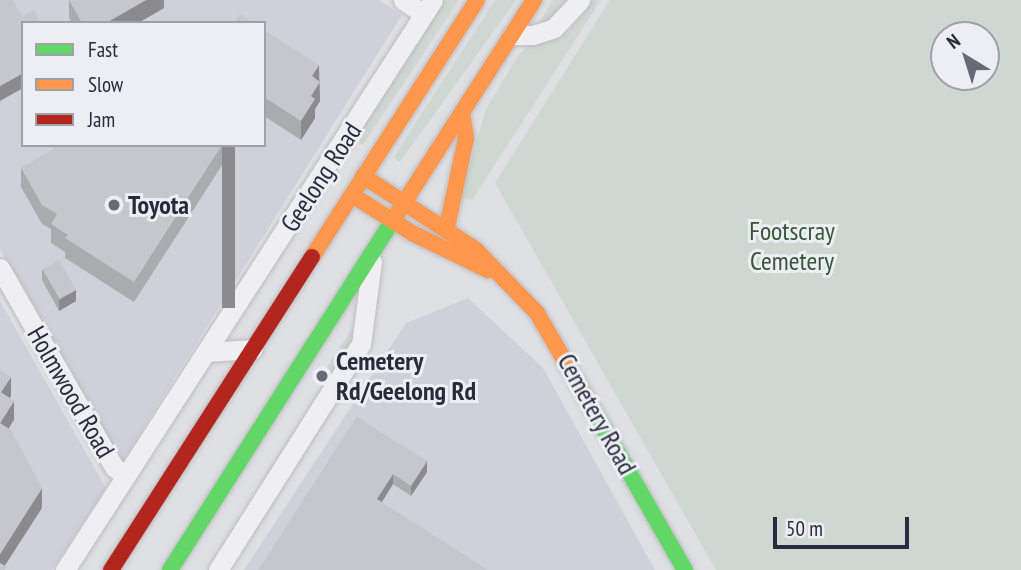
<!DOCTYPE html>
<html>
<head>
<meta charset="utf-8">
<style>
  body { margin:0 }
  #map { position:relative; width:1021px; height:570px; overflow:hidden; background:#dfe0e4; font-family:"PT Sans Narrow",sans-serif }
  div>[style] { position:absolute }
  .built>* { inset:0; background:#d0d1d8 }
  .green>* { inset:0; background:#ced7d0 }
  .roads { filter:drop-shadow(0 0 2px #bcbdc1) drop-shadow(0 0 2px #bcbdc1) }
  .street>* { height:19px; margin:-9.5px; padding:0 9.5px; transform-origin:9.5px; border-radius:9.5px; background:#efeff1 }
  .fast>* { height:16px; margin:-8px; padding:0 8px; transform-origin:8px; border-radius:8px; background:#63d668 }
  .slow>* { height:16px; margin:-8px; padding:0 8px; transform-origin:8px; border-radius:8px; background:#ff974d }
  .jam>* { height:16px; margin:-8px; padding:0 8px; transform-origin:8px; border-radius:8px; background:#b3261e }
  .wall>* { inset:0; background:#aaabaf }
  .shaded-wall>* { inset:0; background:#8b8b8f; transform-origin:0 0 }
  .building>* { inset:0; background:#c6c7cc; transform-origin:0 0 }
  .dots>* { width:19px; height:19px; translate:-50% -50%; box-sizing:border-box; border:4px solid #edeef4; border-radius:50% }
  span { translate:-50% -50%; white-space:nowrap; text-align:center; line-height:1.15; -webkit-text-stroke:6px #edeef4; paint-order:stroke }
  .street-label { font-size:26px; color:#282b3b }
  .poi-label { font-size:26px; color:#282b3b; font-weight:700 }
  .left { translate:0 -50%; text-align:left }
  .park-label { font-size:26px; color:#365638 }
  .legend { position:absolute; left:21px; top:21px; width:245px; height:126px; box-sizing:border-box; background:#edeef4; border:2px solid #9ea0aa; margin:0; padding:9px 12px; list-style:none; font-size:21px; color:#282b3b }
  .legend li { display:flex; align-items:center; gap:14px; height:35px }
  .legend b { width:35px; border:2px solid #9ea0aa }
  .north { position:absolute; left:930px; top:21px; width:70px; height:70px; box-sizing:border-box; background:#edeef4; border:2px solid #9ea0aa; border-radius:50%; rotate:322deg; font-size:19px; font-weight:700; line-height:28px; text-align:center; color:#282b3b }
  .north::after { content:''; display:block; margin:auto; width:24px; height:32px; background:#686a76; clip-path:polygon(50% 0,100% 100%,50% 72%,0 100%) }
  .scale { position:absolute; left:773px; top:517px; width:136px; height:32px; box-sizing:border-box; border:4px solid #282b3b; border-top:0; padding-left:9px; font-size:21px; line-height:24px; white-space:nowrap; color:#282b3b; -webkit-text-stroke:5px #edeef4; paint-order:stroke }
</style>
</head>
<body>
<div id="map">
  <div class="built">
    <i style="clip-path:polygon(evenodd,0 0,379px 0,402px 15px,122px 462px,0 250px,0 0,23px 23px,264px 23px,264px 145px,23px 145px,23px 23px)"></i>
    <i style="clip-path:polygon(468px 298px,543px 368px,655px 570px,244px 570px,406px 323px)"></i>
    <i style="clip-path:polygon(0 301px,106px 488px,52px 570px,0 570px)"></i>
  </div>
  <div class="green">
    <i style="clip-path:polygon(444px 0,459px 0,363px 145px,356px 141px,362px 128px)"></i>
    <i style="clip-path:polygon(495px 0,516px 0,400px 162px,394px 158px,398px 150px)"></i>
    <i style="clip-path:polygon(553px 0,568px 0,542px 25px,540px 21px)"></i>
    <i style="clip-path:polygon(592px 0,601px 0,472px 200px,460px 198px,486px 109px,519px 54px,531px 44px,568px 31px)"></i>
    <i style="clip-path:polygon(evenodd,610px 0,1021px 0,1021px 570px,716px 570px,495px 183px,610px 0,944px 35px,986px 35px,986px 77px,944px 77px,944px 35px)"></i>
    <i style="clip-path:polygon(352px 329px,357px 330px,352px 342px,328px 379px,322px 375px)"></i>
  </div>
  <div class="roads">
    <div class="street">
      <i style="left:403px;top:0;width:25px;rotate:34deg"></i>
      <i style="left:512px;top:35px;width:21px"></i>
      <i style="left:533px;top:35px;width:22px;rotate:-18deg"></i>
      <i style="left:554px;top:28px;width:38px;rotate:-47deg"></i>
      <i style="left:0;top:268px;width:229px;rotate:60.2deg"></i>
      <i style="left:114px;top:467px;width:14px;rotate:39deg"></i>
      <i style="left:206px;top:352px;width:47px;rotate:-3.7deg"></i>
      <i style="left:65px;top:570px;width:678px;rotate:-57.15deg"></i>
      <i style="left:218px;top:570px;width:267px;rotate:-57.7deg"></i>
      <i style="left:361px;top:344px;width:83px;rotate:-82.4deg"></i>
    </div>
    <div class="fast">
      <i style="left:595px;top:413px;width:181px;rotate:60.2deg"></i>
      <i style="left:170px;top:570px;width:424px;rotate:-57.5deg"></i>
    </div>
    <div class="slow">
      <i style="left:363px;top:176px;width:134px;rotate:33.1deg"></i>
      <i style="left:475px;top:249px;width:89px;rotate:45.9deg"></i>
      <i style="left:537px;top:313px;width:116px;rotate:59.9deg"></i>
      <i style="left:352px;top:195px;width:71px;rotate:32.3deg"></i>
      <i style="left:412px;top:233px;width:85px;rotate:26deg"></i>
      <i style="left:398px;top:212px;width:252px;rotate:-57.3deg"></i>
      <i style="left:447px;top:227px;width:91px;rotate:-77.9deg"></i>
      <i style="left:466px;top:138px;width:25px;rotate:-99deg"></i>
      <i style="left:312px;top:257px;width:305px;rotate:-57.3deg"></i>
    </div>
    <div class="jam">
      <i style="left:111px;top:570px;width:372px;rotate:-57.3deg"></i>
    </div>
  </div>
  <div class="wall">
    <i style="clip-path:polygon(69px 0,164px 0,164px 8px,138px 23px,72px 23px,69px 18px)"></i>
    <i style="clip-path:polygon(264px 30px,319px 81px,320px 101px,315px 109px,315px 118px,301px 140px,264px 116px)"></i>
    <i style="clip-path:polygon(56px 145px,235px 145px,134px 302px,65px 258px,65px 252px,51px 243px,51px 229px,42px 224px,21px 187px,21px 168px,53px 150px)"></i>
    <i style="clip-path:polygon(42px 269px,76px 301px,59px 311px,42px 280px)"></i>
    <i style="clip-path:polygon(357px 417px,427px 472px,411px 496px,393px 484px,381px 502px,259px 570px)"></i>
  </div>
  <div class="shaded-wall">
    <i style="clip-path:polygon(146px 0,164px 0,164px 8px,138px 23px,106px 23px)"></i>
    <i style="clip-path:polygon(319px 65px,320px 101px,315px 109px,315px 118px,301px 140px,301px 121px,312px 76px)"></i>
    <i style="clip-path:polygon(23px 73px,23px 88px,0 101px,0 86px)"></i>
    <i style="left:222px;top:145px;width:13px;height:163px"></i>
    <i style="clip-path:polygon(76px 290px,76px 301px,59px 311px,59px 300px)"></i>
    <i style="clip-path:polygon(11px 377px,11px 396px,1px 412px,1px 392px)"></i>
    <i style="clip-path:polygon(14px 401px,14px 420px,0 442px,0 423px)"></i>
    <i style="clip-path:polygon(427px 461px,427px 472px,411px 496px,411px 486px)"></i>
    <i style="clip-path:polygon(393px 474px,393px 484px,377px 510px,377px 499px)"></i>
    <i style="clip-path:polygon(42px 488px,42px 508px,2px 570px,0 570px,0 554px)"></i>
  </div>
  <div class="building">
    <i style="clip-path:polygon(0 0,13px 0,22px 16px,34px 10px,41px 23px,23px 23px,23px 73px,0 86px)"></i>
    <i style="clip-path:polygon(69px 0,146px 0,106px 23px,82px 23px)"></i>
    <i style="clip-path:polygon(240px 14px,253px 23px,234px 23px)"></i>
    <i style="clip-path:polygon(264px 30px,319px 65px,312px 76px,320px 82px,311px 96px,315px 99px,301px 121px,264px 97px)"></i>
    <i style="clip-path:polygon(56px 145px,222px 145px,134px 282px,65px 238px,68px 235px,51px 224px,57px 214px,42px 205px,21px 168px,53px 150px)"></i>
    <i style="left:59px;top:260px;width:34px;height:19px;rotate:60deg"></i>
    <i style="clip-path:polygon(0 370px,11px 377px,1px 392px,14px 401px,0 423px,11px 430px,42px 488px,0 554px)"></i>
    <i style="clip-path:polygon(357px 417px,427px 461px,411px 486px,393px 474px,377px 499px,488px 570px,259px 570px)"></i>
    <i style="clip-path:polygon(0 563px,7px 567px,5px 570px,0 570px)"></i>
  </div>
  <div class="dots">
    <i style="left:114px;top:205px;background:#686a76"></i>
    <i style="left:322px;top:376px;background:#686a76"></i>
  </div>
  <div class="street-label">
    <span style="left:321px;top:177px;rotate:-57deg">Geelong Road</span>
    <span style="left:71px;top:392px;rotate:60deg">Holmwood Road</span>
    <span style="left:597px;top:414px;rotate:61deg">Cemetery Road</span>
  </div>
  <div class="poi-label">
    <span class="left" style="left:128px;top:205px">Toyota</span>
    <span class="left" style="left:336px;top:376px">Cemetery<br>Rd/Geelong Rd</span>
  </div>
  <div class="park-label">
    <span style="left:792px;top:246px">Footscray<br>Cemetery</span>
  </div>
  <ul class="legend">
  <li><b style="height:9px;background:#63d668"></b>Fast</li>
  <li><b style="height:9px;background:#ff974d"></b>Slow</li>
  <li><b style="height:9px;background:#b3261e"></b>Jam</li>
  </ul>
  <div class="north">N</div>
  <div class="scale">50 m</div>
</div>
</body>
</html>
